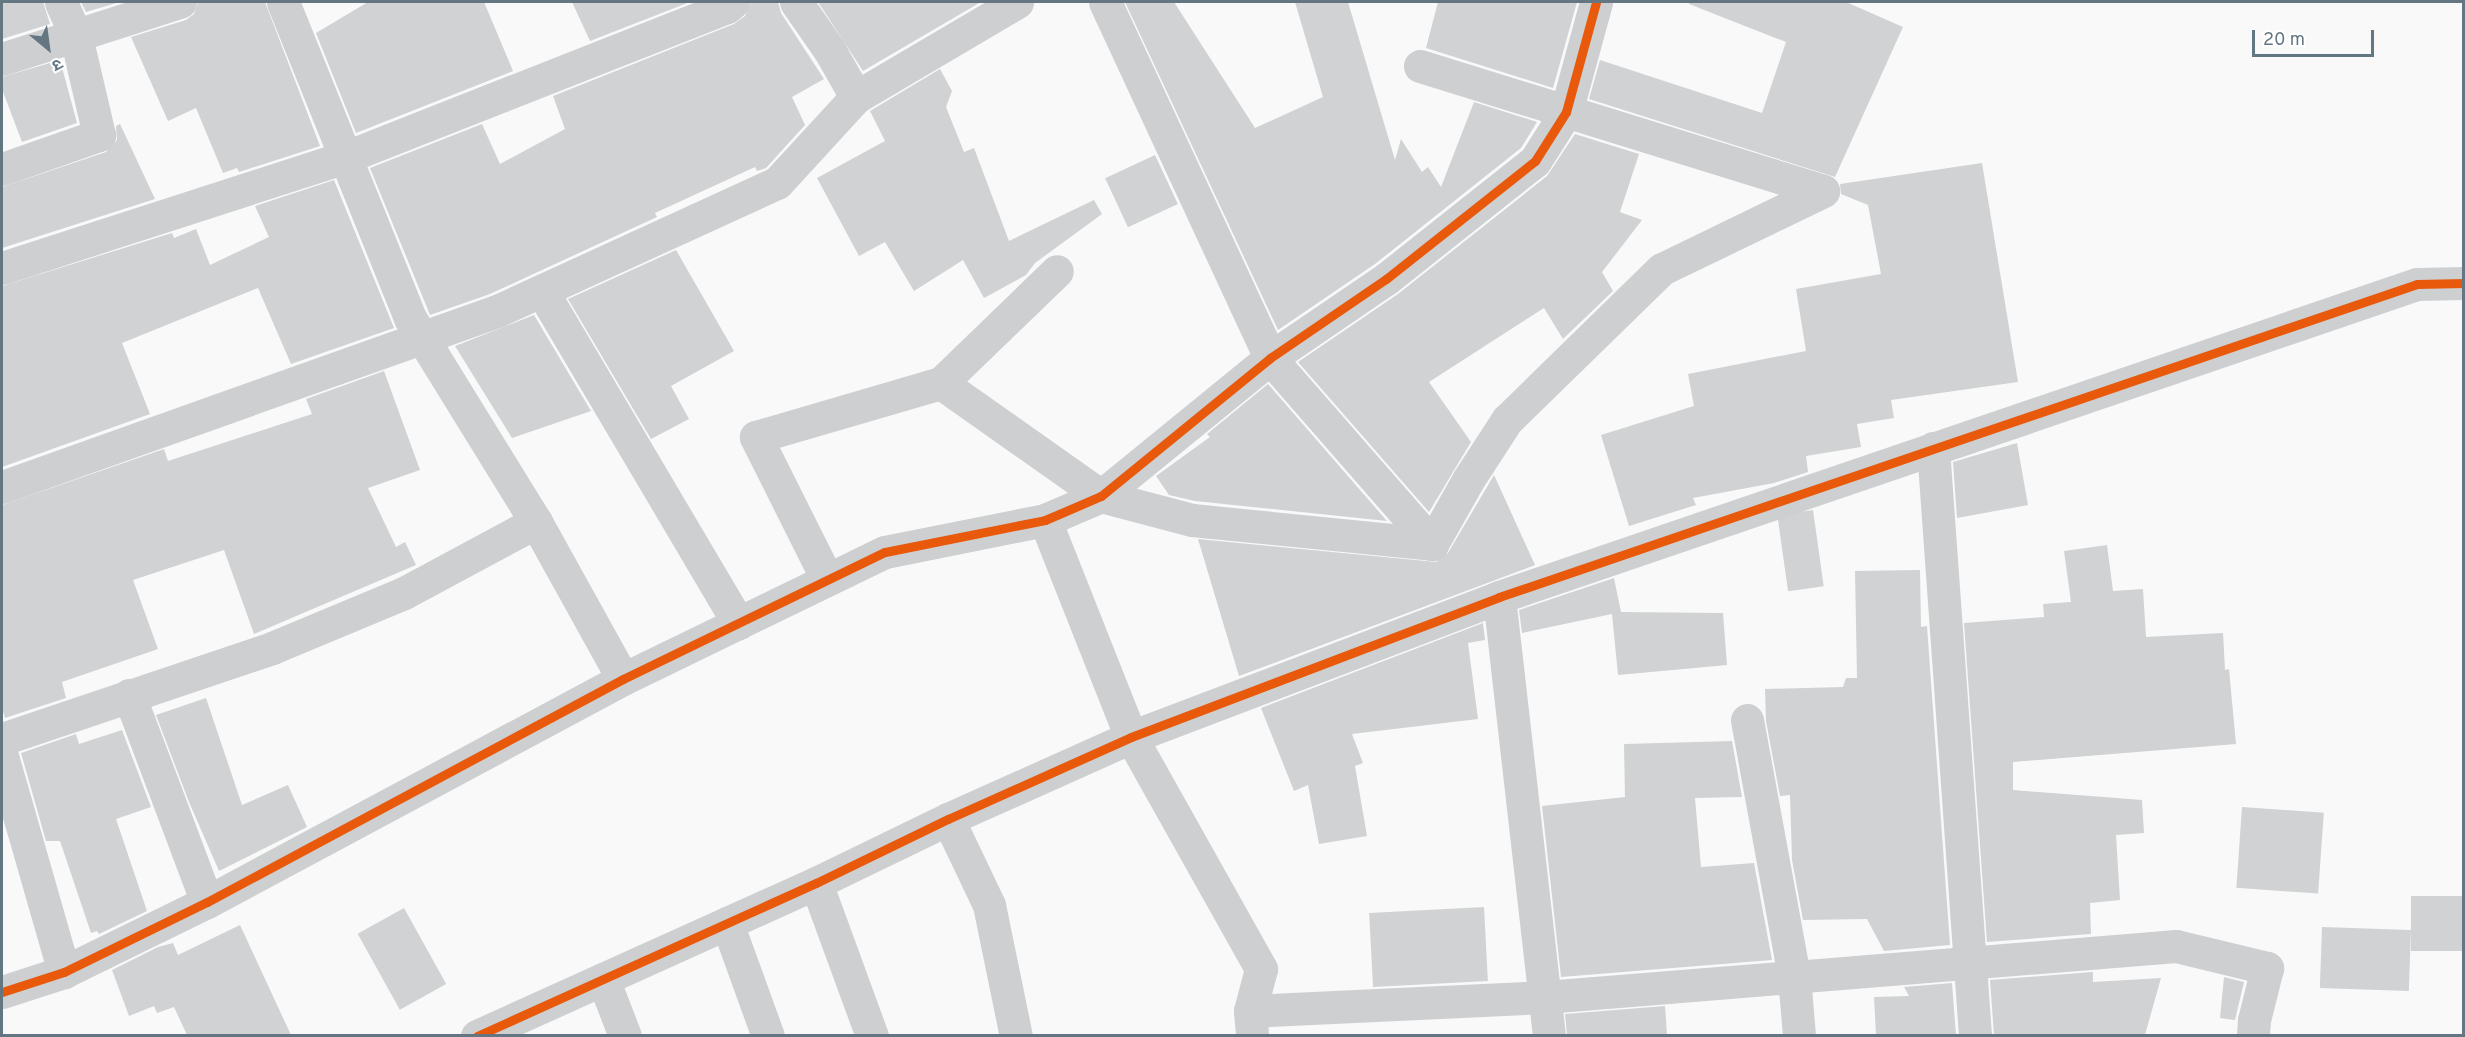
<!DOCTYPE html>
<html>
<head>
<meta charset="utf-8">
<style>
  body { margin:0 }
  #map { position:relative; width:2465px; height:1037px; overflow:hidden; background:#f9f9f9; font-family:Overpass,"Noto Sans Devanagari",sans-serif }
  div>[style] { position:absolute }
  .building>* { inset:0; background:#d0d2d3; transform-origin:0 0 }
  .minor>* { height:33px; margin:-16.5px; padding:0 16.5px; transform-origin:16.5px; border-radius:16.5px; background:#cecfd0 }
  .cycleway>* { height:9px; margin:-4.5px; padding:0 4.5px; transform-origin:4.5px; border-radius:4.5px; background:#e8590c }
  span { translate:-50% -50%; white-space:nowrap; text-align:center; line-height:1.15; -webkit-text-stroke:6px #fff; paint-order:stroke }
  .frame { position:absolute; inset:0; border:3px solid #657683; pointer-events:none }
  .north { position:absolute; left:18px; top:18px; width:60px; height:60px; -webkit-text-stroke:4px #fff; paint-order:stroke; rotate:151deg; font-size:16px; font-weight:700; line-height:24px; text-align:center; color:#657683 }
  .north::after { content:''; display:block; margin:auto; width:21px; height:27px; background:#657683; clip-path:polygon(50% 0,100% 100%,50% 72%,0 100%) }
  .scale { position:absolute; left:2252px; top:30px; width:122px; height:27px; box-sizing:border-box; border:3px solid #657683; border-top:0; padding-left:8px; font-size:18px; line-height:21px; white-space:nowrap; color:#657683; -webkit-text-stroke:4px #fff; paint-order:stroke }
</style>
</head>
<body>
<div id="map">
  <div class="building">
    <i style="clip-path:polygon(2px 2px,43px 2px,50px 24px,2px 39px)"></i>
    <i style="clip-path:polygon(81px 2px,120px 2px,86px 12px)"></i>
    <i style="clip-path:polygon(198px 2px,265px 2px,320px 146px,239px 172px,237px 168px,223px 173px,196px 108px,168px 121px,131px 37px,186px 20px,194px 14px)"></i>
    <i style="clip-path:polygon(368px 2px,484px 2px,513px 71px,356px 133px,316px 33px)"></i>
    <i style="clip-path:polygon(572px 2px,690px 2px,590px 41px)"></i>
    <i style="clip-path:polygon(751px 2px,778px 2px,781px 13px,824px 79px,792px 97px,805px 125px,766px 168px,757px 171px,755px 167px,655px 213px,657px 217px,490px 294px,430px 315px,370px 168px,482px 124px,500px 164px,565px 129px,553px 96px,734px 24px,745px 16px)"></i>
    <i style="clip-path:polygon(818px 2px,981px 2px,863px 71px)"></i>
    <i style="clip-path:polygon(1125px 2px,1174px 2px,1255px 128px,1323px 97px,1295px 2px,1348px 2px,1395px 160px,1401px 139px,1422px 172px,1428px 167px,1441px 187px,1474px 102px,1537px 122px,1521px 148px,1375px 264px,1278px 330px)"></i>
    <i style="clip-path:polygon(1438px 2px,1577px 2px,1553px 88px,1426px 48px)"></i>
    <i style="clip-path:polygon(1689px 2px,1846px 2px,1903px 27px,1835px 177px,1589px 99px,1600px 60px,1762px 113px,1786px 42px,1689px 4px)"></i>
    <i style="clip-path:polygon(60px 60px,77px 123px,22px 142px,2px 89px,2px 77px)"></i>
    <i style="clip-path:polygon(940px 69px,952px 91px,946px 107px,964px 152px,974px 148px,1009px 241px,1094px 200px,1102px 214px,1035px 263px,1026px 275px,984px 298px,963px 260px,914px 291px,885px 242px,859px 256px,817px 178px,885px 141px,870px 111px)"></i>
    <i style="clip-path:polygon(120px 124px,155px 199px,2px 248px,2px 187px,106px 152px,117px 140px,116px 126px)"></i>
    <i style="clip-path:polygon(1575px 134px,1639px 154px,1620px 212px,1642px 220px,1602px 272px,1613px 291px,1563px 339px,1544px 308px,1429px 382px,1471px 442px,1429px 512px,1298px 362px,1398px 294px,1547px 176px)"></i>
    <i style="left:1155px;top:155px;width:54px;height:55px;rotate:65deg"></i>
    <i style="clip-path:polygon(1982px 163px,2018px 382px,1891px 400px,1894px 418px,1857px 424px,1861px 447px,1806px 456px,1808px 472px,1774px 483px,1693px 498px,1696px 505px,1629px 526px,1601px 435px,1694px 406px,1688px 374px,1806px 351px,1796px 289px,1881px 274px,1868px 205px,1841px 194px,1840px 184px)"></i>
    <i style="clip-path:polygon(334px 180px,394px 328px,291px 364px,258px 288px,122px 343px,150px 414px,2px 467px,2px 286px,172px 233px,174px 238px,196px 229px,210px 265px,269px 237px,255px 206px)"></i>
    <i style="clip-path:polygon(676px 250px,734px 351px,671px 386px,689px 419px,651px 439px,568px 299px)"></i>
    <i style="clip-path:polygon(534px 315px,591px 411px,512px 438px,455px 346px)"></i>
    <i style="clip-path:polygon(384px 371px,420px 470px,368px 488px,396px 547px,405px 542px,416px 565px,254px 634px,224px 550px,133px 580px,158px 649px,62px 682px,66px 698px,5px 718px,2px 708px,2px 505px,164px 449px,168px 461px,312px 414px,306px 399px)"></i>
    <i style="clip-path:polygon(1268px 384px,1387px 521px,1195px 501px,1169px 495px,1156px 476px,1210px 437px,1207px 434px)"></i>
    <i style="clip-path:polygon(2017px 443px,2028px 505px,1957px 518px,1953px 462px)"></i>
    <i style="clip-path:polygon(1494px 475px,1535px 565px,1239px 676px,1198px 539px,1436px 562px,1448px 553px)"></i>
    <i style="left:1813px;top:510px;width:77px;height:36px;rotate:82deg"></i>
    <i style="clip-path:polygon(2107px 545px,2113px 591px,2143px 589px,2146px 637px,2223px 633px,2225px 670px,2229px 669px,2236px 744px,2013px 762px,2013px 790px,2142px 800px,2144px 833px,2116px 835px,2120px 900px,2090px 903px,2091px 934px,1987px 942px,1964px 623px,2044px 617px,2043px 604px,2071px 602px,2064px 551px)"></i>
    <i style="clip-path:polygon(1920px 570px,1921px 627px,1927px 626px,1950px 945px,1884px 951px,1867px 919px,1803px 920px,1792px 860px,1790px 795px,1780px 796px,1766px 721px,1765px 689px,1843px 687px,1846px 678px,1857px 678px,1855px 571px)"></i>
    <i style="clip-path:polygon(1614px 578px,1621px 612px,1723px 613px,1727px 665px,1618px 675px,1612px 614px,1522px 633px,1519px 610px)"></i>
    <i style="clip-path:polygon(1483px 623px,1485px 640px,1468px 643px,1478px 719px,1352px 734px,1363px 763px,1355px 766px,1367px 836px,1319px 844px,1308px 785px,1294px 791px,1261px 708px)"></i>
    <i style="clip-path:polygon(206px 698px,242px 805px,288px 785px,307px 827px,219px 871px,189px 802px,156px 715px)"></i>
    <i style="clip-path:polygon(122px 730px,151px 807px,116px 819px,147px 911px,99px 934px,97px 931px,91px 933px,60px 841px,46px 841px,21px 753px,76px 734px,79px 744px)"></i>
    <i style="clip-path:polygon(1732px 741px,1742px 797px,1695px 798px,1701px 867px,1754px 863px,1772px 960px,1561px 977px,1542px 806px,1625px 797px,1624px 744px)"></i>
    <i style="left:2242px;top:807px;width:82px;height:81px;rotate:4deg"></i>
    <i style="left:2463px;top:896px;width:55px;height:52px;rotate:90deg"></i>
    <i style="left:1484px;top:907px;width:74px;height:115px;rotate:87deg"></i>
    <i style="left:404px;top:908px;width:87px;height:53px;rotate:61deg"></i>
    <i style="clip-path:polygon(240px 925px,291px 1035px,187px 1035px,174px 1007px,157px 1013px,154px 1006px,129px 1016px,112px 970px,158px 947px,173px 943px,178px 955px)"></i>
    <i style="left:2322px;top:927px;width:89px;height:61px;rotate:2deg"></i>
    <i style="clip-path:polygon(2093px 972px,2093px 982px,2161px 978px,2145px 1035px,1994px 1035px,1990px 980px)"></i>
    <i style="clip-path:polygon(2224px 977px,2244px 982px,2235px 1020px,2220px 1018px)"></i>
    <i style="clip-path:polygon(1952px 983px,1956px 1035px,1876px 1035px,1874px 997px,1909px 996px,1904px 987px)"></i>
    <i style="clip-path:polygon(1665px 1006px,1667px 1035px,1567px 1035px,1565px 1014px)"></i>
  </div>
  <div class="minor">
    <i style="left:283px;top:2px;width:341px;rotate:68.1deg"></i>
    <i style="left:410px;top:318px;width:240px;rotate:58.3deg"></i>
    <i style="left:536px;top:522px;width:179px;rotate:61deg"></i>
    <i style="left:796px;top:2px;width:60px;rotate:55.2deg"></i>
    <i style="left:830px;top:51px;width:53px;rotate:60.5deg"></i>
    <i style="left:1105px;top:2px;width:392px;rotate:65.1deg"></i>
    <i style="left:1270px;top:358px;width:247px;rotate:48.9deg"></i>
    <i style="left:2px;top:59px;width:187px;rotate:-17.8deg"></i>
    <i style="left:1420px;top:66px;width:422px;rotate:17.2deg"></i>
    <i style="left:2px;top:169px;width:103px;rotate:-19.3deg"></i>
    <i style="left:99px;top:135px;width:102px;rotate:-103.1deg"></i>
    <i style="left:76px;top:36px;width:37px;rotate:-114deg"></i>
    <i style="left:2px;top:268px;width:361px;rotate:-17.9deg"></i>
    <i style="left:346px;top:157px;width:409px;rotate:-21.5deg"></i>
    <i style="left:727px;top:7px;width:8px;rotate:-40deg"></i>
    <i style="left:542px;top:291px;width:386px;rotate:59.4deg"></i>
    <i style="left:941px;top:383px;width:196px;rotate:35.2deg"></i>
    <i style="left:1101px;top:496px;width:94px;rotate:14.8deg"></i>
    <i style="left:1192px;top:520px;width:241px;rotate:5.7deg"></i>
    <i style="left:1432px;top:544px;width:73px;rotate:-60.6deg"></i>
    <i style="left:1468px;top:480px;width:72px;rotate:-57deg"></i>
    <i style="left:1507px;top:420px;width:216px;rotate:-44.3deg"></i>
    <i style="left:1662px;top:269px;width:179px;rotate:-25.8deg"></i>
    <i style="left:1933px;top:448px;width:589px;rotate:85.91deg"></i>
    <i style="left:2px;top:487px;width:525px;rotate:-19.57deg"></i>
    <i style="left:497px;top:311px;width:308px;rotate:-24.6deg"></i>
    <i style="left:777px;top:183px;width:117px;rotate:-47.4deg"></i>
    <i style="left:856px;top:97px;width:187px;rotate:-30.5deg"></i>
    <i style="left:1045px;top:520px;width:233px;rotate:68.4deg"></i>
    <i style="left:1131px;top:737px;width:266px;rotate:60.7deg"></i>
    <i style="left:1261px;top:969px;width:43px;rotate:104.7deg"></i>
    <i style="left:1250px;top:1011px;width:25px;rotate:85deg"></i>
    <i style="left:827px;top:579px;width:159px;rotate:-116.6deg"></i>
    <i style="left:756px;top:437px;width:193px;rotate:-16.3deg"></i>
    <i style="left:941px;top:383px;width:161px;rotate:-44deg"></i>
    <i style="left:1499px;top:597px;width:442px;rotate:83.5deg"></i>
    <i style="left:129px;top:695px;width:221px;rotate:69.4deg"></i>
    <i style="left:1747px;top:720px;width:260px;rotate:79.6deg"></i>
    <i style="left:1794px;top:976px;width:60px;rotate:85.2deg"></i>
    <i style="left:2px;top:739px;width:285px;rotate:-18.6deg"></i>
    <i style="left:272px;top:648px;width:143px;rotate:-22.6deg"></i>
    <i style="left:404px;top:593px;width:150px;rotate:-28.3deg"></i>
    <i style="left:2px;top:756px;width:225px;rotate:74deg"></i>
    <i style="left:948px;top:819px;width:95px;rotate:64.5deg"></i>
    <i style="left:989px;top:905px;width:134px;rotate:78.4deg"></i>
    <i style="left:816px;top:883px;width:163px;rotate:69.9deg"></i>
    <i style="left:727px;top:923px;width:120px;rotate:70.1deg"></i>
    <i style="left:603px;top:979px;width:61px;rotate:68.9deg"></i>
    <i style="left:2px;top:992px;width:65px;rotate:-17.9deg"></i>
    <i style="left:64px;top:972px;width:159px;rotate:-26.1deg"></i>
    <i style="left:207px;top:902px;width:472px;rotate:-28.2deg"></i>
    <i style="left:623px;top:679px;width:291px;rotate:-25.9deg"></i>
    <i style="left:885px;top:552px;width:163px;rotate:-11.3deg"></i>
    <i style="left:1045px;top:520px;width:61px;rotate:-23.2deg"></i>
    <i style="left:1101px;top:496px;width:218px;rotate:-39.2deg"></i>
    <i style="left:1270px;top:358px;width:140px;rotate:-34.3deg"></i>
    <i style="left:1386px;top:279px;width:190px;rotate:-38.4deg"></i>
    <i style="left:1535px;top:161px;width:58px;rotate:-57.7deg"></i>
    <i style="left:1566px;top:112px;width:114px;rotate:-74.7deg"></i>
    <i style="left:1250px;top:1011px;width:295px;rotate:-2.7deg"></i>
    <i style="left:1545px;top:997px;width:633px;rotate:-4.62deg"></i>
    <i style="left:2176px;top:946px;width:94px;rotate:13.6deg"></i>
    <i style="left:2267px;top:968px;width:54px;rotate:104deg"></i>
    <i style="left:2254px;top:1020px;width:16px;rotate:94deg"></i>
    <i style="left:477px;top:1036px;width:372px;rotate:-24.3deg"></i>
    <i style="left:816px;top:883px;width:147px;rotate:-25.9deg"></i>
    <i style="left:948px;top:819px;width:201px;rotate:-24.1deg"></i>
    <i style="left:1131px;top:737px;width:394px;rotate:-20.8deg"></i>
    <i style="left:1499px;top:597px;width:970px;rotate:-18.83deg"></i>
    <i style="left:2417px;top:284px;width:47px;rotate:-1.2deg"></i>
  </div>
  <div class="cycleway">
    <i style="left:2px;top:992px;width:65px;rotate:-17.9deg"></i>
    <i style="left:64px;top:972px;width:159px;rotate:-26.1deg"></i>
    <i style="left:207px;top:902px;width:472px;rotate:-28.2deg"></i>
    <i style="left:623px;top:679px;width:291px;rotate:-25.9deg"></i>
    <i style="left:885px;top:552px;width:163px;rotate:-11.3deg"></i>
    <i style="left:1045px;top:520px;width:61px;rotate:-23.2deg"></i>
    <i style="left:1101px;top:496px;width:218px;rotate:-39.2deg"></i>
    <i style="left:1270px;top:358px;width:140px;rotate:-34.3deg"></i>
    <i style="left:1386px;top:279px;width:190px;rotate:-38.4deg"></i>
    <i style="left:1535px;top:161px;width:58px;rotate:-57.7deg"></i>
    <i style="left:1566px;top:112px;width:114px;rotate:-74.7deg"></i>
    <i style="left:477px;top:1036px;width:372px;rotate:-24.3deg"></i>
    <i style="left:816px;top:883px;width:147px;rotate:-25.9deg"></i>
    <i style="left:948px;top:819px;width:201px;rotate:-24.1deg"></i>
    <i style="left:1131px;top:737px;width:394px;rotate:-20.8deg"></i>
    <i style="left:1499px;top:597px;width:970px;rotate:-18.83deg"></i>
    <i style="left:2417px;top:284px;width:47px;rotate:-1.2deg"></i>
  </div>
  <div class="frame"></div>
  <div class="north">उ</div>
  <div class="scale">20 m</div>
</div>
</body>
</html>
